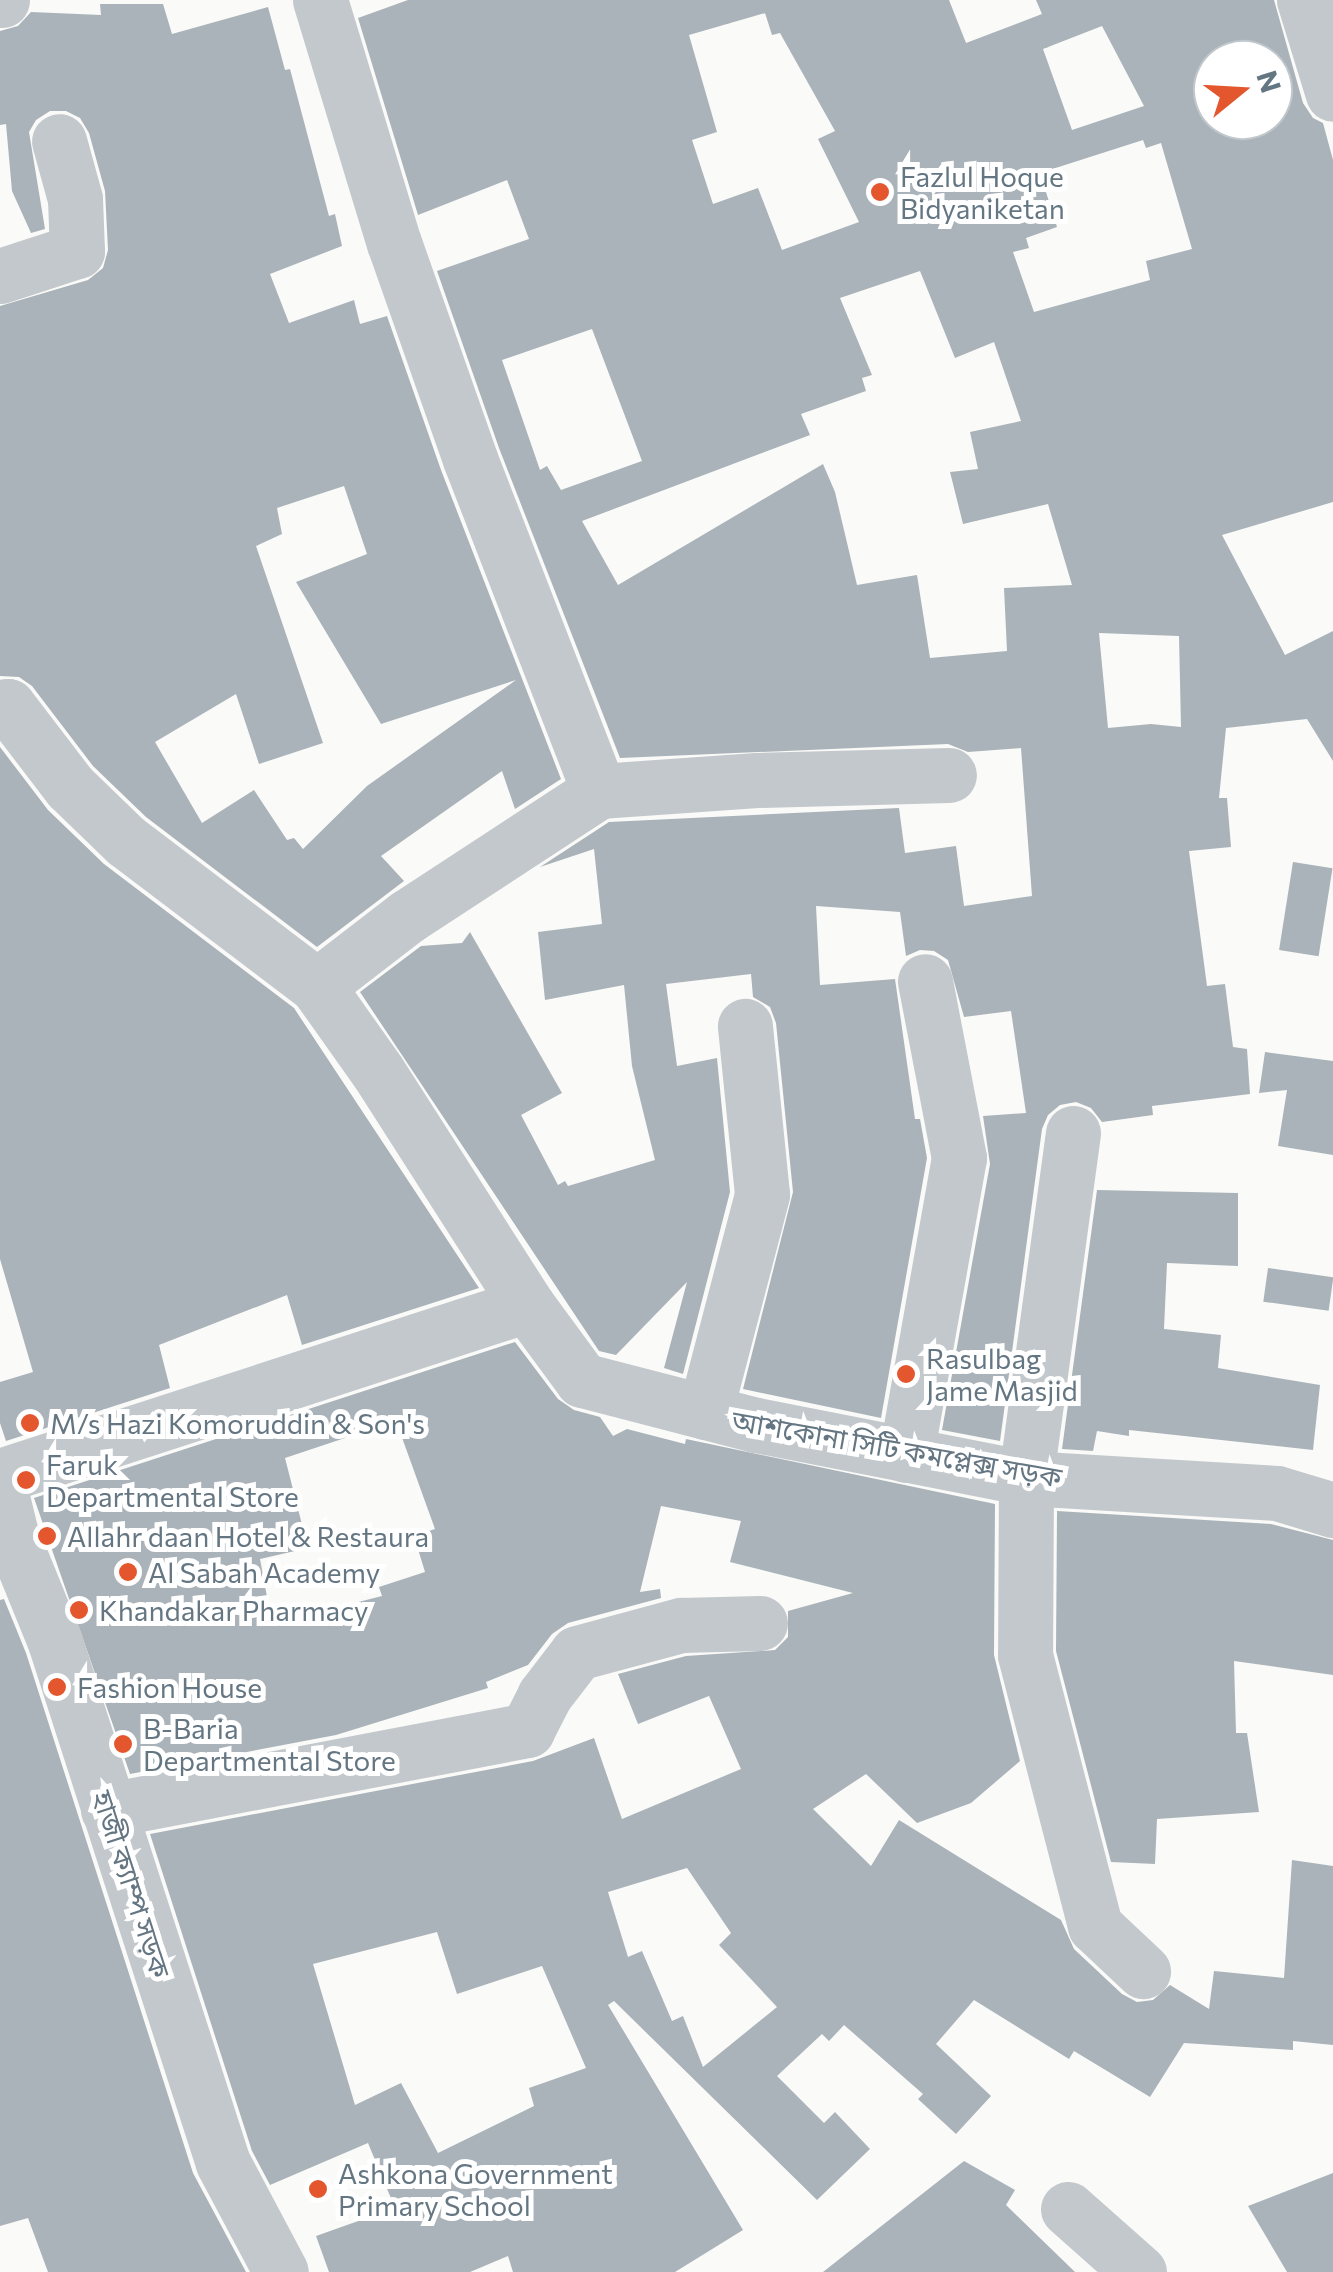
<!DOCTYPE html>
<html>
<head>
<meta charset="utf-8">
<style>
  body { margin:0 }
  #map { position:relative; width:1333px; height:2272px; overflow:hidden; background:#fafaf8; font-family:Commissioner,"Noto Sans Bengali",sans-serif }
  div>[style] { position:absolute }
  .building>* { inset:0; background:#aab3b9; transform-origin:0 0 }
  .minor>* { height:55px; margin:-27.5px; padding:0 27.5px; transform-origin:27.5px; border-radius:27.5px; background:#c3c8cc }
  .dots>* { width:28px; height:28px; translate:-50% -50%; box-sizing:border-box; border:5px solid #fff; border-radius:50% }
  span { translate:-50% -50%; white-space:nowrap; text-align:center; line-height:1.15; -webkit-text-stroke:10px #fff; paint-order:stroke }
  .poi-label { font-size:28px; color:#657683 }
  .left { translate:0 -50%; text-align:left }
  .street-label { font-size:28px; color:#657683 }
  .north { position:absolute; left:1193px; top:40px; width:100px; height:100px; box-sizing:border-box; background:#fff; border:2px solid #c1c8cd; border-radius:50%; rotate:72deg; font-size:28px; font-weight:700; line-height:40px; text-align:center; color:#657683 }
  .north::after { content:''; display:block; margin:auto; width:35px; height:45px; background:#e4572e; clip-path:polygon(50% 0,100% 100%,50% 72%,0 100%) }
</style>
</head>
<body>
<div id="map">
  <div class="building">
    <i style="clip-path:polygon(evenodd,408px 0,949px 0,966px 43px,1042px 14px,1036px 0,1274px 0,1303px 103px,1313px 118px,1323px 123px,1333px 160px,1333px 502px,1222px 535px,1285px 655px,1333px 631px,1333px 761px,1307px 719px,1226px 728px,1219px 798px,1227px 798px,1231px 847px,1189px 851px,1207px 986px,1225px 984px,1233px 1047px,1247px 1049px,1250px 1094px,1152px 1106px,1153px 1115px,1102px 1122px,1091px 1108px,1076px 1102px,1060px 1105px,1048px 1115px,1042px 1129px,1000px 1441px,942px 1430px,990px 1164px,983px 1116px,1026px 1113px,1011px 1011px,964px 1017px,948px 960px,934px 951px,920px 950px,906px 956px,900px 912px,816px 906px,820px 985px,895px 979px,915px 1119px,920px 1119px,927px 1158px,881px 1418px,743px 1389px,793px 1192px,776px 1023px,770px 1007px,753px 997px,751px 974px,666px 984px,677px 1066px,717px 1058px,730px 1192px,683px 1374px,664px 1368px,687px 1282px,616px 1355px,599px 1351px,360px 992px,421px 946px,462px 943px,470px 932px,562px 1093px,521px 1115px,558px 1185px,565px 1181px,568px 1186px,655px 1160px,632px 1066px,624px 985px,545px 1000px,538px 932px,602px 924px,594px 849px,540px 867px,609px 822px,899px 808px,905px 853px,956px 846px,964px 906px,1032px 896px,1021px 748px,968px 752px,948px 744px,620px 758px,499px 448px,437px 271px,529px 239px,507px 180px,418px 215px,358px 18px,408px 0,765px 13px,772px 35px,780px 33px,835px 131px,818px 139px,859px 222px,782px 250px,758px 188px,713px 204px,692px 140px,717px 132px,689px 35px,765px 13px,408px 0,1102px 26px,1144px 106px,1072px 130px,1043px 49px,1102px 26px,408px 0,1213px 60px,1273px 60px,1273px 120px,1213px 120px,1213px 60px,408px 0,1143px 140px,1146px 148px,1161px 143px,1192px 249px,1146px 261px,1150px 280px,1034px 312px,1013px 252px,1029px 248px,1026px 238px,1057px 227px,1040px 173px,1143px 140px,408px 0,920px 271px,955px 358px,994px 342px,1021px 421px,970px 432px,978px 469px,950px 472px,963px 524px,1048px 504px,1072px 585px,1004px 588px,1007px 651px,930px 658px,917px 575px,857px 585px,835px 492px,823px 464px,618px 585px,582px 521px,810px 435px,801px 414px,866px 391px,862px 378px,872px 375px,840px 298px,920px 271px,408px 0,592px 329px,642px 461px,561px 490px,547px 466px,540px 470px,502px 360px,592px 329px,408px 0,1099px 633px,1179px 636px,1181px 727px,1151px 724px,1108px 728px,1099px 633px)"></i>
    <i style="clip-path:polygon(evenodd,100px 4px,163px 4px,172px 34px,268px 7px,285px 70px,290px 69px,329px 216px,335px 214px,342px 246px,270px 274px,289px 323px,354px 300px,360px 324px,387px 316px,441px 470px,561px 779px,515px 809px,502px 771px,381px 856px,404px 881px,317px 947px,146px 817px,93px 766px,32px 686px,19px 677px,0 676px,0 306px,88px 280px,103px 268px,108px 250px,105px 191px,89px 133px,80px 118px,66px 111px,50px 111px,36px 120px,29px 132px,45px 229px,31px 233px,12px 191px,6px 124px,0 125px,0 31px,18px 26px,31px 12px,101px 15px,100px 4px,344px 486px,367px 554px,296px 582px,381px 724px,516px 680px,367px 786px,303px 849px,294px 838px,287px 840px,254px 790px,202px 823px,155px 742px,236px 694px,259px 764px,323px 743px,256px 546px,282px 534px,277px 508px,344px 486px)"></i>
    <i style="clip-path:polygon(0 747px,48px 810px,104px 864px,294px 1008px,479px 1288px,302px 1345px,287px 1295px,159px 1345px,170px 1388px,6px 1441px,0 1423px,0 1382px,33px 1372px,0 1259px)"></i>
    <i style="left:1293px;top:862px;width:40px;height:89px;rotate:9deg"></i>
    <i style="clip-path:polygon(1265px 1052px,1333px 1061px,1333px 1155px,1278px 1146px,1287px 1090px,1259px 1093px)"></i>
    <i style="clip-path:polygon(1097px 1190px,1238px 1193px,1238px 1266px,1167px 1263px,1164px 1329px,1221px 1335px,1218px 1368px,1320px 1385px,1313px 1450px,1129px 1430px,1129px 1436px,1097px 1431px,1093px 1451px,1062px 1449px)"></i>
    <i style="left:1268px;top:1268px;width:66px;height:34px;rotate:8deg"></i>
    <i style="clip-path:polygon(evenodd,515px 1342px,558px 1399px,574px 1410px,600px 1417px,613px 1436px,627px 1429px,685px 1444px,686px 1439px,995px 1504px,994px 1655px,1020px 1761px,971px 1803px,917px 1823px,866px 1774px,813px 1809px,871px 1866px,899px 1820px,1061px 1920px,1074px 1949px,1122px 1994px,1137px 2002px,1153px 2000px,1170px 1985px,1209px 2009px,1214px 1971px,1284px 1978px,1292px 1860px,1333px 1866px,1333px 2045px,1293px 2041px,1293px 2050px,1184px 2043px,1150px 2097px,1074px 2051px,1069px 2059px,974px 2000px,936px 2044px,991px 2096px,956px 2134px,918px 2099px,923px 2094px,844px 2025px,829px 2041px,822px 2034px,777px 2076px,824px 2123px,835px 2112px,870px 2149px,817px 2200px,614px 2001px,608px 2005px,743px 2230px,675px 2272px,513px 2272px,508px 2256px,470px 2272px,329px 2272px,316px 2236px,395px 2208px,368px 2143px,270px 2185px,252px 2151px,150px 1834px,533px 1761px,594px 1738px,622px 1819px,741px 1769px,709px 1696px,638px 1724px,618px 1674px,686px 1656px,775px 1650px,788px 1637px,788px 1611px,853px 1593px,730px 1562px,741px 1521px,661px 1506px,640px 1592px,660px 1589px,661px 1598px,568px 1623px,552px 1634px,528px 1665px,486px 1682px,488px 1688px,336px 1735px,130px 1774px,34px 1498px,515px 1342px,396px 1421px,435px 1529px,414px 1536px,425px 1572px,379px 1587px,382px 1596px,272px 1624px,260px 1559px,308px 1548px,285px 1458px,396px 1421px,515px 1342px,687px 1868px,731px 1933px,719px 1945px,777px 2007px,703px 2067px,683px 2016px,672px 2021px,642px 1951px,628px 1957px,608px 1892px,687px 1868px,515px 1342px,437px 1932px,457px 1994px,542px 1966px,586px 2068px,529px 2088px,534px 2106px,438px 2153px,401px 2083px,355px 2105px,313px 1964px,437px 1932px)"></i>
    <i style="clip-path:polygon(1057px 1511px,1271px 1524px,1333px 1540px,1333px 1675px,1234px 1661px,1236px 1733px,1247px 1733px,1259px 1812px,1157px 1819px,1155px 1864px,1111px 1862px,1056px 1651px)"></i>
    <i style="clip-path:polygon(4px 1599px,26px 1653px,193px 2173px,246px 2272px,48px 2272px,28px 2218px,0 2226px,0 1600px)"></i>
    <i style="clip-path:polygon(964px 2161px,1015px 2190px,1006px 2205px,1075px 2272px,823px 2272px)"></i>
    <i style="clip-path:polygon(1333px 2173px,1333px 2272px,1287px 2272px,1248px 2206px)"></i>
  </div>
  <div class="minor">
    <i style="left:0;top:0;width:2px"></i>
    <i style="left:320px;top:0;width:254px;rotate:73.1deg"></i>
    <i style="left:394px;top:243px;width:229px;rotate:70.6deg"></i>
    <i style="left:470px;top:459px;width:356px;rotate:68.8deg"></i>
    <i style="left:1304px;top:0;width:98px;rotate:72.9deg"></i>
    <i style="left:0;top:276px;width:81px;rotate:-18deg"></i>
    <i style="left:77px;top:251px;width:52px;rotate:-92.2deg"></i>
    <i style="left:75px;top:199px;width:60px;rotate:-105.4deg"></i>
    <i style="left:0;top:707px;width:8px;rotate:-7deg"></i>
    <i style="left:8px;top:706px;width:102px;rotate:52.6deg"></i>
    <i style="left:70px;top:787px;width:78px;rotate:44deg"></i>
    <i style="left:126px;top:841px;width:240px;rotate:37.2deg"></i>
    <i style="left:317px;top:986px;width:105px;rotate:54.7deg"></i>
    <i style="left:378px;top:1072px;width:277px;rotate:57.4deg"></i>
    <i style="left:527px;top:1305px;width:93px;rotate:53.7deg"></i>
    <i style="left:582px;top:1380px;width:180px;rotate:14.5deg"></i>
    <i style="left:756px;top:1425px;width:275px;rotate:11.1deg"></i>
    <i style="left:1026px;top:1478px;width:251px;rotate:3.4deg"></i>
    <i style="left:1277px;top:1493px;width:59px;rotate:16.9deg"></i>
    <i style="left:317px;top:986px;width:115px;rotate:-37.6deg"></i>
    <i style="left:408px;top:916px;width:228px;rotate:-33.2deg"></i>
    <i style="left:599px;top:791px;width:158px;rotate:-4deg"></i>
    <i style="left:757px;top:780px;width:192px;rotate:-1.5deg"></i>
    <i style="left:1073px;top:1133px;width:348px;rotate:97.8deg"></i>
    <i style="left:1026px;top:1478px;width:177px;rotate:90.3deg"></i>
    <i style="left:1025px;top:1655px;width:280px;rotate:75.5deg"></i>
    <i style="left:1095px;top:1926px;width:66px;rotate:43.2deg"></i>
    <i style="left:705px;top:1412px;width:225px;rotate:-75.3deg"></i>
    <i style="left:762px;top:1194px;width:169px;rotate:-95.8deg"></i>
    <i style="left:906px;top:1455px;width:302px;rotate:-79.9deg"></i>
    <i style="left:959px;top:1158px;width:180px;rotate:-100.9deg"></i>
    <i style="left:0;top:1476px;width:554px;rotate:-17.98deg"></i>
    <i style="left:0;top:1489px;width:46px;rotate:76.3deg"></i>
    <i style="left:11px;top:1534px;width:117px;rotate:67.8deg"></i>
    <i style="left:55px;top:1642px;width:547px;rotate:72.13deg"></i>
    <i style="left:223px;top:2163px;width:123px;rotate:62deg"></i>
    <i style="left:108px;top:1810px;width:427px;rotate:-10.8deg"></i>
    <i style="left:527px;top:1730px;width:38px;rotate:-63deg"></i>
    <i style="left:544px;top:1696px;width:54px;rotate:-52.5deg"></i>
    <i style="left:577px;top:1653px;width:108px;rotate:-15.1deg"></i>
    <i style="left:681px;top:1625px;width:79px;rotate:-1.5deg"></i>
    <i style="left:1068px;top:2209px;width:95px;rotate:41.6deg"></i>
  </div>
  <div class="dots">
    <i style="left:880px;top:192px;background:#e4572e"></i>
    <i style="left:906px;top:1374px;background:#e4572e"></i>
    <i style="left:30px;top:1423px;background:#e4572e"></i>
    <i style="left:26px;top:1480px;background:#e4572e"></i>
    <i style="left:47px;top:1536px;background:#e4572e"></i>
    <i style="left:128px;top:1572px;background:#e4572e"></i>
    <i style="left:79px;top:1610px;background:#e4572e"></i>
    <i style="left:57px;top:1687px;background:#e4572e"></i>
    <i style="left:123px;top:1744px;background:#e4572e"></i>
    <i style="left:318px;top:2189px;background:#e4572e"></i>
  </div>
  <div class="poi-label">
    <span class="left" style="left:900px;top:192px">Fazlul Hoque<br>Bidyaniketan</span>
    <span class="left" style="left:926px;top:1374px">Rasulbag<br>Jame Masjid</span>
    <span class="left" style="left:50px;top:1423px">M/s Hazi Komoruddin &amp; Son's</span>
    <span class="left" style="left:46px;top:1480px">Faruk<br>Departmental Store</span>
    <span class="left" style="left:67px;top:1536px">Allahr daan Hotel &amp; Restaura</span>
    <span class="left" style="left:148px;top:1572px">Al Sabah Academy</span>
    <span class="left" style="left:99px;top:1610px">Khandakar Pharmacy</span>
    <span class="left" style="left:77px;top:1687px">Fashion House</span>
    <span class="left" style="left:143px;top:1744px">B-Baria<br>Departmental Store</span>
    <span class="left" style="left:338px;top:2189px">Ashkona Government<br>Primary School</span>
  </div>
  <div class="street-label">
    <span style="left:897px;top:1448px;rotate:10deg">আশকোনা সিটি কমপ্লেক্স সড়ক</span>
    <span style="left:132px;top:1884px;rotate:72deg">হাজী ক্যাম্প সড়ক</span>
  </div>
  <div class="north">N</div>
</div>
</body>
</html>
